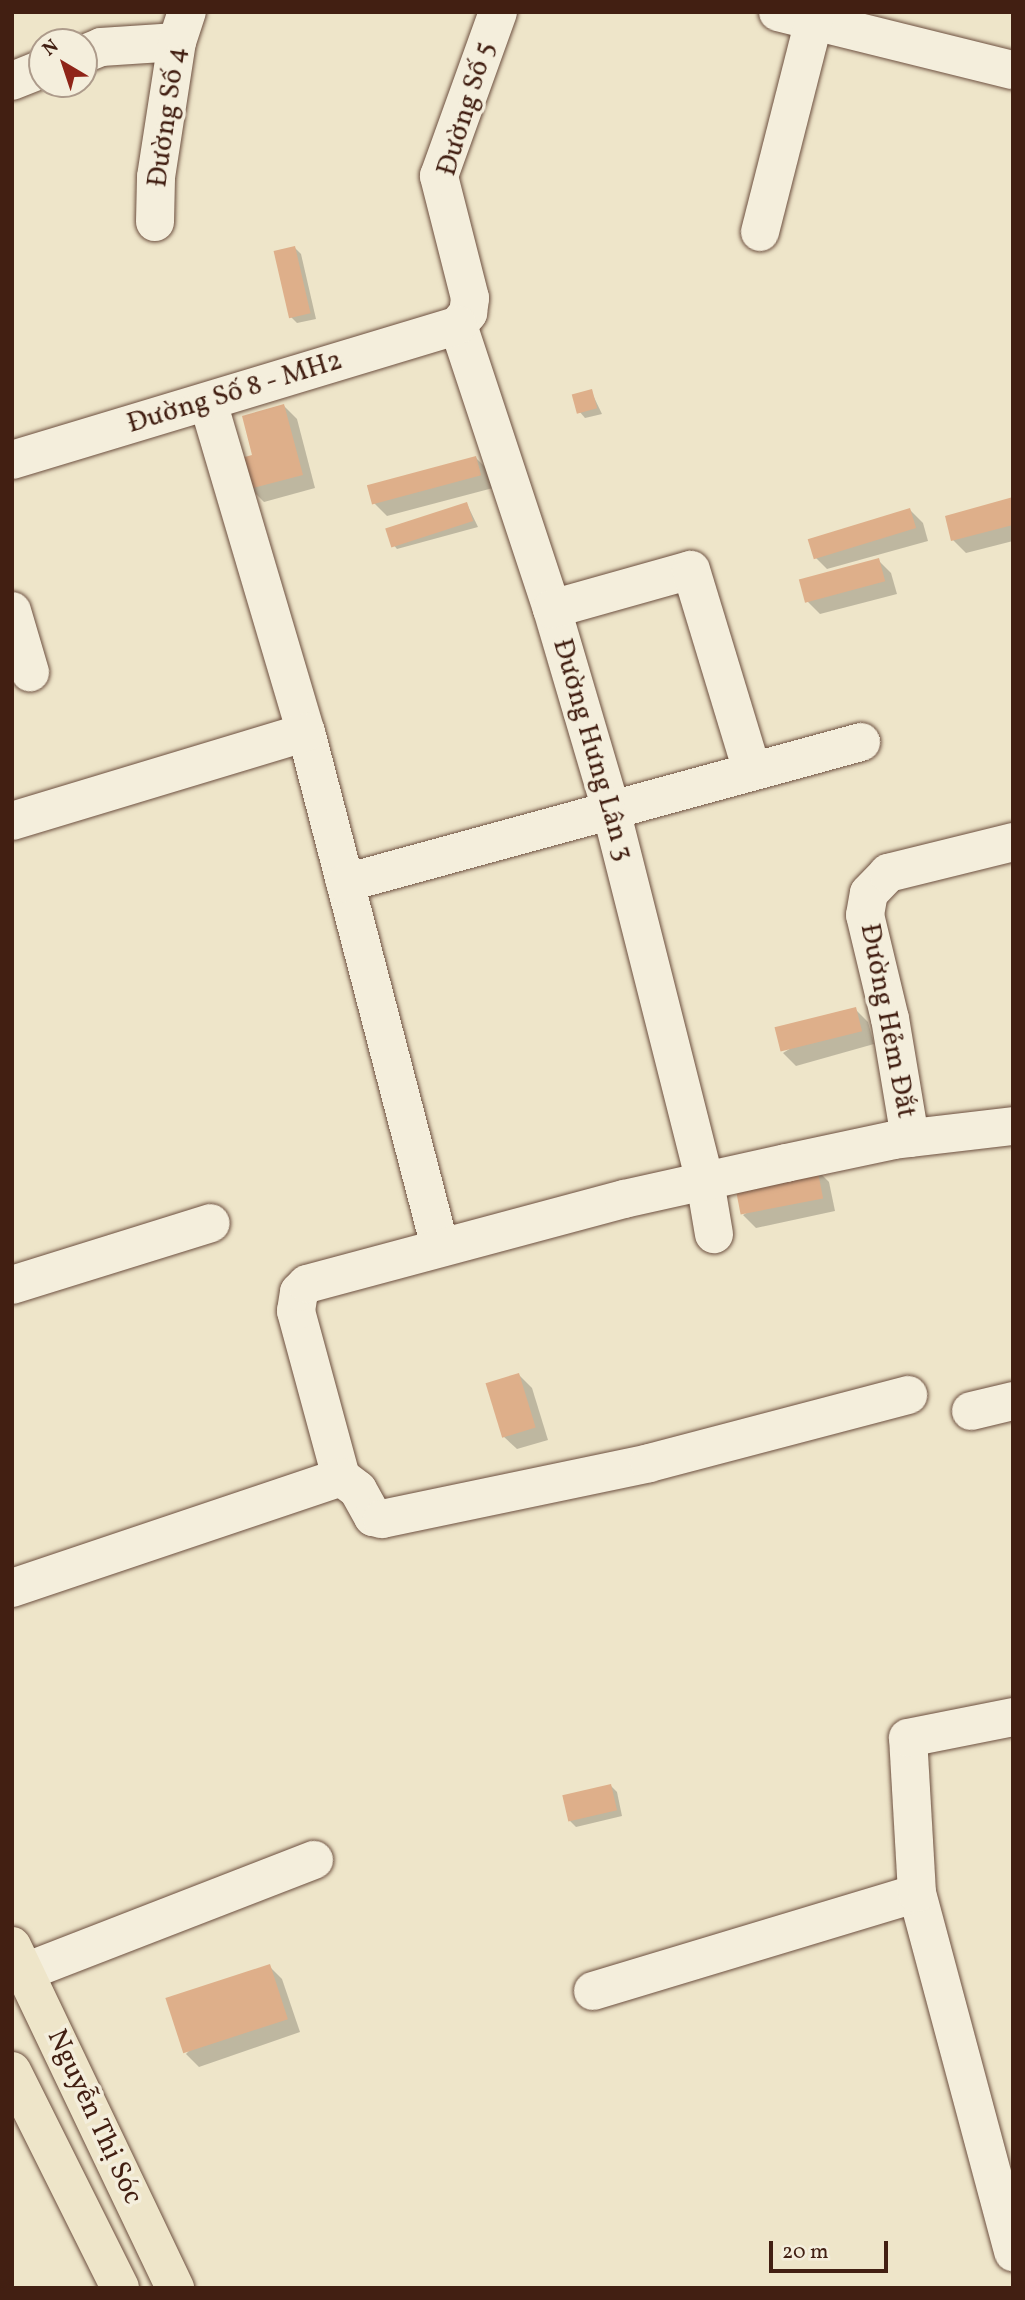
<!DOCTYPE html>
<html>
<head>
<meta charset="utf-8">
<style>
  body { margin:0 }
  #map { position:relative; width:1025px; height:2300px; overflow:hidden; background:#eee5c9; font-family:Vollkorn,serif }
  div>[style] { position:absolute }
  .shadow>* { inset:0; background:#0003 }
  .building>* { inset:0; background:#deaf8a; transform-origin:0 0 }
  .roads { filter:drop-shadow(0 0 2px #6d5040) drop-shadow(0 0 2px #6d5040) }
  .minor>* { height:38px; margin:-19px; padding:0 19px; transform-origin:19px; border-radius:19px; background:#f4eedc }
  .major>* { height:38px; margin:-19px; padding:0 19px; transform-origin:19px; border-radius:19px; background:#eee5c9 }
  span { translate:-50% -50%; white-space:nowrap; text-align:center; line-height:1.15; -webkit-text-stroke:7px #f4eedc; paint-order:stroke }
  .street-label { font-size:28px; color:#421f12 }
  .frame { position:absolute; inset:0; border:14px solid #421f12; pointer-events:none }
  .north { position:absolute; left:28px; top:28px; width:70px; height:70px; box-sizing:border-box; background:#f4eedc; border:2px solid #ad9b8b; border-radius:50%; rotate:321deg; font-size:19px; font-weight:700; line-height:28px; text-align:center; color:#421f12 }
  .north::after { content:''; display:block; margin:auto; width:24px; height:32px; background:#8f2418; clip-path:polygon(50% 0,100% 100%,50% 72%,0 100%) }
  .scale { position:absolute; left:769px; top:2241px; width:119px; height:32px; box-sizing:border-box; border:4px solid #421f12; border-top:0; padding-left:9px; font-size:21px; line-height:24px; white-space:nowrap; color:#421f12; -webkit-text-stroke:5px #f4eedc; paint-order:stroke }
</style>
</head>
<body>
<div id="map">
  <div class="shadow">
    <i style="clip-path:polygon(295px 248px,301px 254px,316px 319px,297px 323px,291px 317px)"></i>
    <i style="clip-path:polygon(591px 391px,602px 414px,585px 418px,579px 411px)"></i>
    <i style="clip-path:polygon(284px 406px,297px 419px,315px 488px,264px 502px,251px 489px,254px 456px)"></i>
    <i style="clip-path:polygon(476px 458px,489px 471px,493px 488px,387px 516px,374px 503px)"></i>
    <i style="clip-path:polygon(1013px 499px,1013px 541px,966px 553px,953px 540px)"></i>
    <i style="clip-path:polygon(467px 504px,478px 527px,397px 549px,391px 542px)"></i>
    <i style="clip-path:polygon(910px 510px,923px 523px,928px 541px,827px 569px,814px 556px)"></i>
    <i style="clip-path:polygon(878px 560px,891px 573px,897px 594px,820px 614px,807px 601px)"></i>
    <i style="clip-path:polygon(855px 1009px,868px 1022px,874px 1044px,796px 1066px,783px 1053px)"></i>
    <i style="clip-path:polygon(816px 1169px,829px 1182px,835px 1211px,756px 1228px,743px 1215px)"></i>
    <i style="clip-path:polygon(519px 1375px,532px 1388px,548px 1440px,517px 1449px,503px 1436px)"></i>
    <i style="clip-path:polygon(611px 1786px,617px 1792px,622px 1816px,576px 1827px,569px 1820px)"></i>
    <i style="clip-path:polygon(269px 1966px,282px 1979px,300px 2032px,199px 2067px,186px 2054px)"></i>
  </div>
  <div class="building">
    <i style="left:295px;top:246px;width:69px;height:22px;rotate:77deg"></i>
    <i style="left:592px;top:389px;width:20px;height:21px;rotate:75deg"></i>
    <i style="clip-path:polygon(284px 404px,303px 475px,249px 489px,241px 458px,252px 455px,242px 416px)"></i>
    <i style="left:476px;top:456px;width:20px;height:113px;rotate:75deg"></i>
    <i style="clip-path:polygon(1013px 497px,1013px 525px,951px 541px,945px 516px)"></i>
    <i style="left:467px;top:502px;width:20px;height:86px;rotate:72deg"></i>
    <i style="left:910px;top:508px;width:21px;height:107px;rotate:73deg"></i>
    <i style="left:879px;top:558px;width:24px;height:83px;rotate:75deg"></i>
    <i style="left:856px;top:1007px;width:25px;height:84px;rotate:76deg"></i>
    <i style="left:817px;top:1167px;width:32px;height:84px;rotate:79deg"></i>
    <i style="left:519px;top:1373px;width:57px;height:35px;rotate:73deg"></i>
    <i style="left:611px;top:1784px;width:27px;height:50px;rotate:77deg"></i>
    <i style="left:270px;top:1964px;width:58px;height:110px;rotate:72deg"></i>
  </div>
  <div class="roads">
    <div class="minor">
      <i style="left:778px;top:12px;width:242px;rotate:13.9deg"></i>
      <i style="left:84px;top:54px;width:18px;rotate:-22deg"></i>
      <i style="left:101px;top:47px;width:76px;rotate:-3.8deg"></i>
      <i style="left:12px;top:81px;width:32px;rotate:-22deg"></i>
      <i style="left:155px;top:222px;width:45px;rotate:-88.7deg"></i>
      <i style="left:156px;top:177px;width:137px;rotate:-81.2deg"></i>
      <i style="left:177px;top:42px;width:32px;rotate:-72deg"></i>
      <i style="left:760px;top:232px;width:227px;rotate:-75.7deg"></i>
      <i style="left:458px;top:325px;width:299px;rotate:71.7deg"></i>
      <i style="left:552px;top:609px;width:209px;rotate:73.6deg"></i>
      <i style="left:611px;top:810px;width:383px;rotate:75.8deg"></i>
      <i style="left:705px;top:1181px;width:54px;rotate:80.4deg"></i>
      <i style="left:458px;top:325px;width:16px;rotate:-50deg"></i>
      <i style="left:468px;top:313px;width:15px;rotate:-82deg"></i>
      <i style="left:470px;top:298px;width:126px;rotate:-104.3deg"></i>
      <i style="left:439px;top:176px;width:174px;rotate:-70.2deg"></i>
      <i style="left:208px;top:402px;width:344px;rotate:73.5deg"></i>
      <i style="left:306px;top:732px;width:532px;rotate:75.42deg"></i>
      <i style="left:12px;top:460px;width:466px;rotate:-16.8deg"></i>
      <i style="left:552px;top:609px;width:144px;rotate:-15.7deg"></i>
      <i style="left:691px;top:570px;width:210px;rotate:73.1deg"></i>
      <i style="left:12px;top:611px;width:64px;rotate:73.6deg"></i>
      <i style="left:12px;top:821px;width:307px;rotate:-16.8deg"></i>
      <i style="left:345px;top:883px;width:535px;rotate:-15.28deg"></i>
      <i style="left:910px;top:1138px;width:121px;rotate:-99.5deg"></i>
      <i style="left:890px;top:1019px;width:107px;rotate:-103.5deg"></i>
      <i style="left:865px;top:915px;width:22px;rotate:-80deg"></i>
      <i style="left:869px;top:893px;width:28px;rotate:-46deg"></i>
      <i style="left:888px;top:873px;width:129px;rotate:-13.9deg"></i>
      <i style="left:12px;top:1285px;width:208px;rotate:-17.3deg"></i>
      <i style="left:971px;top:1411px;width:43px;rotate:-13.4deg"></i>
      <i style="left:341px;top:1477px;width:172px;rotate:-105.2deg"></i>
      <i style="left:296px;top:1311px;width:19px;rotate:-81deg"></i>
      <i style="left:299px;top:1292px;width:11px;rotate:-45deg"></i>
      <i style="left:307px;top:1284px;width:328px;rotate:-15deg"></i>
      <i style="left:624px;top:1199px;width:166px;rotate:-12.5deg"></i>
      <i style="left:786px;top:1163px;width:110px;rotate:-12deg"></i>
      <i style="left:894px;top:1140px;width:120px;rotate:-6.7deg"></i>
      <i style="left:12px;top:1588px;width:347px;rotate:-18.6deg"></i>
      <i style="left:341px;top:1477px;width:21px;rotate:37deg"></i>
      <i style="left:358px;top:1490px;width:31px;rotate:61deg"></i>
      <i style="left:373px;top:1517px;width:9px;rotate:13deg"></i>
      <i style="left:382px;top:1519px;width:273px;rotate:-11.8deg"></i>
      <i style="left:649px;top:1463px;width:268px;rotate:-14.7deg"></i>
      <i style="left:917px;top:1893px;width:372px;rotate:75deg"></i>
      <i style="left:25px;top:1972px;width:310px;rotate:-21.2deg"></i>
      <i style="left:593px;top:1991px;width:338px;rotate:-16.8deg"></i>
      <i style="left:917px;top:1893px;width:155px;rotate:-93.3deg"></i>
      <i style="left:908px;top:1738px;width:107px;rotate:-11.3deg"></i>
    </div>
    <div class="major">
      <i style="left:12px;top:1946px;width:379px;rotate:64.5deg"></i>
      <i style="left:12px;top:2071px;width:242px;rotate:63.5deg"></i>
    </div>
  </div>
  <div class="street-label">
    <span style="left:467px;top:109px;rotate:-73deg">Đường Số 5</span>
    <span style="left:168px;top:117px;rotate:-82deg">Đường Số 4</span>
    <span style="left:235px;top:393px;rotate:-17deg">Đường Số 8 - MH2</span>
    <span style="left:592px;top:750px;rotate:74deg">Đường Hưng Lân 3</span>
    <span style="left:887px;top:1021px;rotate:79deg">Đường Hẻm Đắt</span>
    <span style="left:94px;top:2117px;rotate:65deg">Nguyễn Thị Sóc</span>
  </div>
  <div class="frame"></div>
  <div class="north">N</div>
  <div class="scale">20 m</div>
</div>
</body>
</html>
